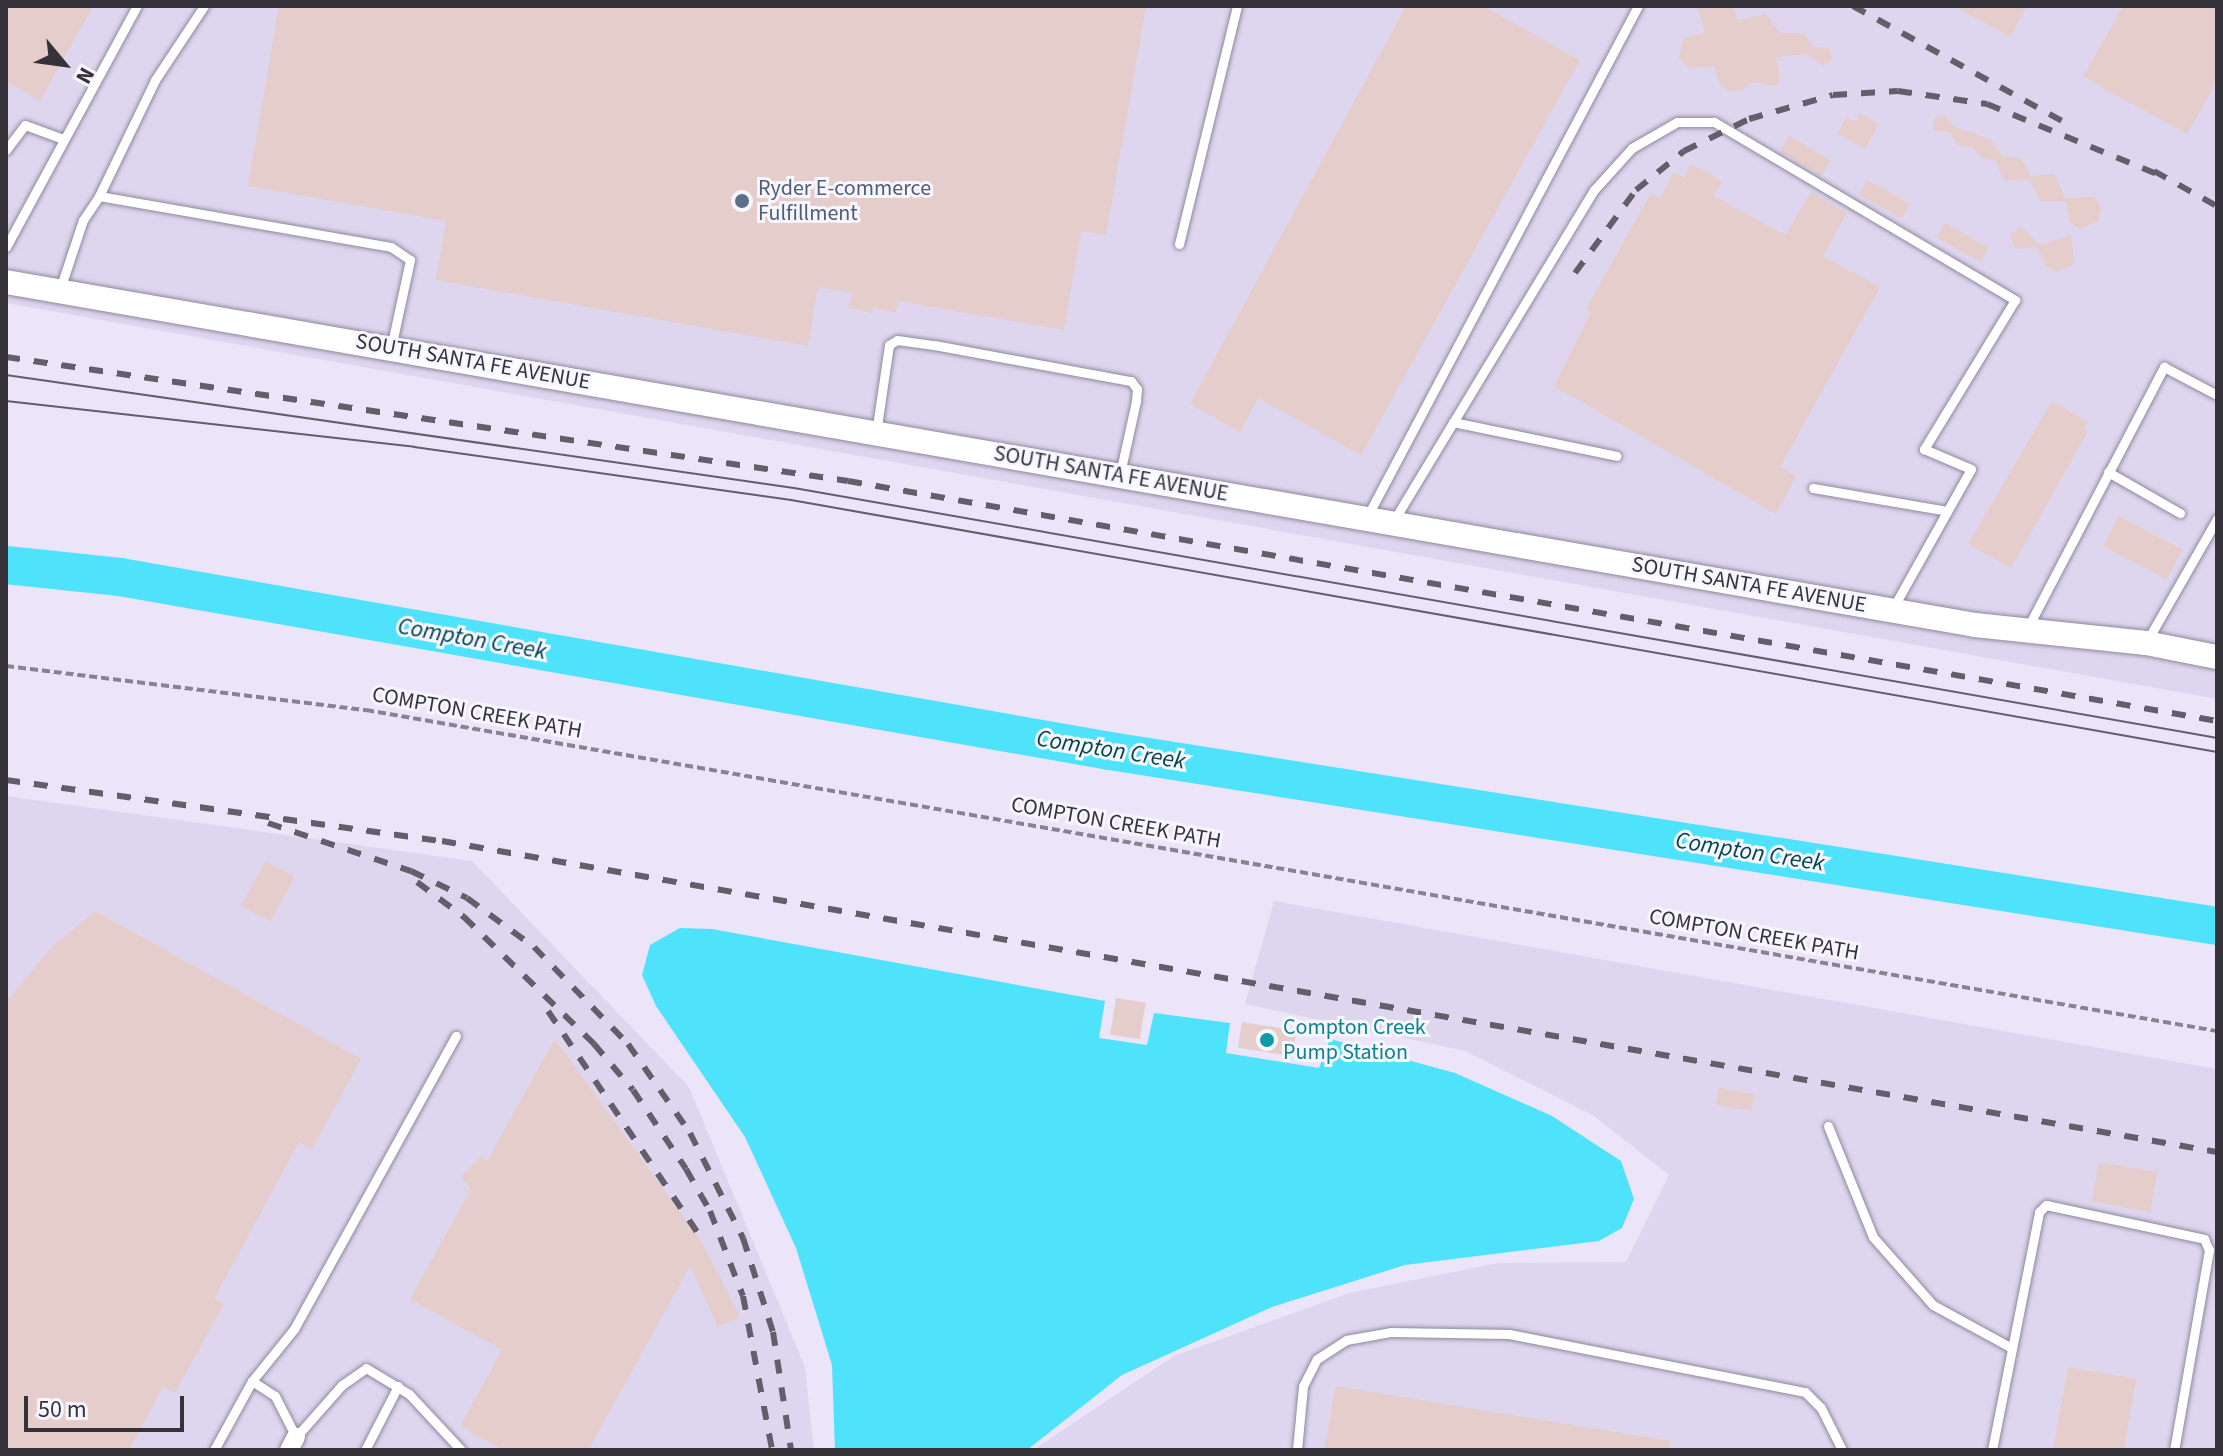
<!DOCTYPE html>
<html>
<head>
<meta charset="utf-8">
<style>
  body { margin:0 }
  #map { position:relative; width:2223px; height:1456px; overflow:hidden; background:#ece5f9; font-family:"Source Sans 3",sans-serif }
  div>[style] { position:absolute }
  .built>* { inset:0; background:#ded6ef }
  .water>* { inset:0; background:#4ee2fb }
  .river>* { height:38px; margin:-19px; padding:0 19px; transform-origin:19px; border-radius:19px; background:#4ee2fb }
  .building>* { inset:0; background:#e4cdca; transform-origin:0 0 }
  .path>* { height:4px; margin-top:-2px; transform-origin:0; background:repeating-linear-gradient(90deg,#888390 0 8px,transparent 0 12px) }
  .roads { filter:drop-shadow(0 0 2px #8f899b) drop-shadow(0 0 2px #8f899b) }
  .lane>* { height:9px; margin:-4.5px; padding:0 4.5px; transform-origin:4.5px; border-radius:4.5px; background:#fff }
  .street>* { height:18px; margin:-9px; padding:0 9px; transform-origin:9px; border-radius:9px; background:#fff }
  .secondary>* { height:24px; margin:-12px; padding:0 12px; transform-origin:12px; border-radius:12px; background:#fff }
  .tram>* { height:2px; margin:-1px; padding:0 1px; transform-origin:1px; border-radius:1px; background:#635f6a }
  .rail>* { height:6px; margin-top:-3px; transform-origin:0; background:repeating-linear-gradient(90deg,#635f6a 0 14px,transparent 0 28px) }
  .dots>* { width:22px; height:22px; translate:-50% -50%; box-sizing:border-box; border:4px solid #f7f5fd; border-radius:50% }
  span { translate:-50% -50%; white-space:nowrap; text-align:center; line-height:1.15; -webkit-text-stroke:6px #f7f5fd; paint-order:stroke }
  .service-label { font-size:22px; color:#4e5e75 }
  .left { translate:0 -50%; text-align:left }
  .street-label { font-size:22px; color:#35323a }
  .culture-label { font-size:22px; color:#0d838f }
  .water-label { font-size:24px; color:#00454f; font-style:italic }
  .frame { position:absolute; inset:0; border:8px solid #35323a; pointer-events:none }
  .north { position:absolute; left:24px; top:24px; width:80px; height:80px; -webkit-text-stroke:6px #f7f5fd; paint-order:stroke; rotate:119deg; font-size:22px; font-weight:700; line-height:32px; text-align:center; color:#35323a }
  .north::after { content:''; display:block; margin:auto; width:28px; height:36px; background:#35323a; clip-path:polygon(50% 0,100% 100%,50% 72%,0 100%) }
  .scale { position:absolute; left:24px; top:1396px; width:160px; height:36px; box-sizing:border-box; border:4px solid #35323a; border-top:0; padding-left:10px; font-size:24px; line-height:28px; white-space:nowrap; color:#35323a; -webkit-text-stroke:6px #f7f5fd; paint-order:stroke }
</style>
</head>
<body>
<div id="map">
  <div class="built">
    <i style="clip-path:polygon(6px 6px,2217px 6px,2217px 699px,6px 303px)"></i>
    <i style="clip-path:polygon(6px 796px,472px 861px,689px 1087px,805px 1367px,814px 1450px,6px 1450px)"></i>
    <i style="clip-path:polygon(1274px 901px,2217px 1069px,2217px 1450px,1033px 1450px,1174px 1356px,1349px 1293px,1498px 1263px,1626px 1262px,1669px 1175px,1594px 1116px,1465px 1051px,1245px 1004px)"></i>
  </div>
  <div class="water">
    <i style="clip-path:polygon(680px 928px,712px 929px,1105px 1001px,1099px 1038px,1147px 1045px,1154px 1013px,1230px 1023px,1226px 1053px,1319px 1068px,1330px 1039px,1455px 1073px,1552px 1116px,1621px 1161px,1634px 1199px,1622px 1228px,1599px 1241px,1405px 1265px,1272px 1307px,1122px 1375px,1027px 1450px,835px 1450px,832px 1365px,796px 1248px,745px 1137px,656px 1006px,642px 975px,650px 945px)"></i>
  </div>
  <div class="river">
    <i style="left:6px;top:565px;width:115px;rotate:6deg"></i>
    <i style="left:120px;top:577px;width:1005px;rotate:9.97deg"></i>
    <i style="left:1110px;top:751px;width:1121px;rotate:8.98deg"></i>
  </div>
  <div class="building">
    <i style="clip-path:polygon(6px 6px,93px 6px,40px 101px,6px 82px)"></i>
    <i style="clip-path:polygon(279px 6px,1146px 6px,1106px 235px,1081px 231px,1064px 330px,898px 301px,896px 312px,873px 308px,872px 313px,849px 308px,852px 293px,818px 287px,808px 346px,436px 280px,446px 221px,248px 186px)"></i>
    <i style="clip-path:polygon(1406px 6px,1483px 6px,1580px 60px,1361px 455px,1258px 398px,1240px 432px,1190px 404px)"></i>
    <i style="clip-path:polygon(1697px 6px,1734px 6px,1737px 20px,1766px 14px,1780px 33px,1803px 33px,1814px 47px,1829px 48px,1832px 59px,1823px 66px,1807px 54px,1776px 57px,1780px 78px,1776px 86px,1753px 82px,1740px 91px,1728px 91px,1719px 83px,1714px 66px,1689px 68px,1679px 58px,1683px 39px,1705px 32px)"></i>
    <i style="clip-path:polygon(1954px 6px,2027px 6px,2010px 37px)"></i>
    <i style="clip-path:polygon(2123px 6px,2217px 6px,2217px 81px,2187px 134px,2083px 77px)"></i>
    <i style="clip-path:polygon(1860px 113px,1879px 124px,1865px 149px,1837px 134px,1847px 117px,1856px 122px)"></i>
    <i style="clip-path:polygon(1944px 115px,1953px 126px,1992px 140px,2002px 156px,2021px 158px,2031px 176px,2054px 174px,2065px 198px,2094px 197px,2101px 207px,2098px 221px,2079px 229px,2070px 222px,2066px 201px,2041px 201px,2028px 179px,2005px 181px,1995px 160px,1982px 158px,1973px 147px,1958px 145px,1949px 132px,1933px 130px,1933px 119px)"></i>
    <i style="left:1789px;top:136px;width:48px;height:18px;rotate:30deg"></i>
    <i style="clip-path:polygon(1691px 164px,1722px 181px,1714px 196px,1785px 235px,1811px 192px,1847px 213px,1823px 256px,1880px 287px,1780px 467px,1796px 476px,1776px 514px,1554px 386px,1591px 312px,1586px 309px,1651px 193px,1660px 198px,1674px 172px,1684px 178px)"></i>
    <i style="left:1867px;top:180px;width:49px;height:17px;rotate:29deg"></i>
    <i style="left:1945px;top:223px;width:50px;height:17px;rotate:29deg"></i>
    <i style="clip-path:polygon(2021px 227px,2040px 245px,2071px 235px,2074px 264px,2056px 272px,2046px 266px,2037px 247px,2015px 249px,2010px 236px)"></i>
    <i style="clip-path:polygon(2052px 401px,2088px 422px,2084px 429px,2088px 431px,2011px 568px,1968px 544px)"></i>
    <i style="left:2119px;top:516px;width:72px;height:34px;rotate:28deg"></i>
    <i style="left:266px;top:861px;width:33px;height:51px;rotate:29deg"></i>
    <i style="clip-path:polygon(95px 911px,361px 1059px,312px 1149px,299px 1142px,214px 1299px,224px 1304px,175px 1393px,163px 1387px,129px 1450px,6px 1450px,6px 1002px,51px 948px)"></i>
    <i style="left:1116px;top:998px;width:30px;height:37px;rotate:9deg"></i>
    <i style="left:1242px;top:1022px;width:55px;height:26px;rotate:9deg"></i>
    <i style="clip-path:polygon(555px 1039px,703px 1244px,740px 1317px,718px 1327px,690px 1266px,588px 1450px,504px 1450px,460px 1426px,502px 1350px,410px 1299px,471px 1189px,461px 1177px,482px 1156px,487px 1161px)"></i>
    <i style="left:1719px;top:1088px;width:36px;height:17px;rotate:10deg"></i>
    <i style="left:2099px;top:1162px;width:59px;height:40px;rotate:10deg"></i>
    <i style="clip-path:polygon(2068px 1367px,2136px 1379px,2124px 1450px,2053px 1450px)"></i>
    <i style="clip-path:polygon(1336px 1386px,1670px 1441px,1669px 1450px,1324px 1450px)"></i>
  </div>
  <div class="path">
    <i style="left:6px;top:666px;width:363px;rotate:7deg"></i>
    <i style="left:366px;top:710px;width:1879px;rotate:9.84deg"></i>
  </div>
  <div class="roads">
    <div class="lane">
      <i style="left:6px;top:150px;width:31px;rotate:-53deg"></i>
      <i style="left:25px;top:125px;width:40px;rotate:20.2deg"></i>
      <i style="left:99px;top:196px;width:129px;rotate:-64.2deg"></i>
      <i style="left:155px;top:80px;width:89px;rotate:-56.5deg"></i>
      <i style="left:1179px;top:244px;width:245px;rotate:-76.3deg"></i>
      <i style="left:6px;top:247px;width:274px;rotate:-61.5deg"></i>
      <i style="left:60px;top:289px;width:73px;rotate:-71.6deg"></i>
      <i style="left:83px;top:220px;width:29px;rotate:-56deg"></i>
      <i style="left:99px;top:196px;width:296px;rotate:9.9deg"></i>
      <i style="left:391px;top:247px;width:23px;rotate:34deg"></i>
      <i style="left:410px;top:260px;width:90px;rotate:102.2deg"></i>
      <i style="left:1453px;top:422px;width:167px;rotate:11.7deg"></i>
      <i style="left:876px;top:433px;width:89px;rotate:-81.6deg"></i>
      <i style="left:889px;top:345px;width:9px;rotate:-32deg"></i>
      <i style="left:897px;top:340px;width:37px;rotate:8deg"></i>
      <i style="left:934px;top:345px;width:200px;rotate:10.4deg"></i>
      <i style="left:1131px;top:381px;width:10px;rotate:53deg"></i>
      <i style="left:1137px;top:389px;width:12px;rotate:95deg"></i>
      <i style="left:1136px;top:401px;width:75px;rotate:102.4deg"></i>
      <i style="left:2108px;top:472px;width:83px;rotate:29.7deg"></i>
      <i style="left:1813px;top:488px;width:136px;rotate:9.7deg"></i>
      <i style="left:1368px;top:515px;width:576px;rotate:-62.06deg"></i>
      <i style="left:1394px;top:520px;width:386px;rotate:-58.8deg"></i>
      <i style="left:1594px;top:190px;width:57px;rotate:-47.9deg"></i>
      <i style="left:1632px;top:148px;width:52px;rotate:-30deg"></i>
      <i style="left:1677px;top:122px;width:37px"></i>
      <i style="left:1714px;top:122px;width:350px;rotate:30.6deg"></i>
      <i style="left:2015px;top:300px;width:175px;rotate:121.4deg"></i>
      <i style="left:1924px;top:449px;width:51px;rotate:23.1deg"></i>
      <i style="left:1971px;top:469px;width:159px;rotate:119.3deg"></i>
      <i style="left:2027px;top:629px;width:296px;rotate:-62.4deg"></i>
      <i style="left:2164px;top:367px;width:60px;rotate:27.8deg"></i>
      <i style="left:2147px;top:641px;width:141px;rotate:-60.2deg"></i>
      <i style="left:1828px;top:1126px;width:120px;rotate:67.9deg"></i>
      <i style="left:1873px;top:1237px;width:91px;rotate:48.6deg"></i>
      <i style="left:1933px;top:1305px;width:90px;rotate:28.6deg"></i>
      <i style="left:252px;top:1381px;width:67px;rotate:-51.1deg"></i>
      <i style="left:294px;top:1329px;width:335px;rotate:-61.1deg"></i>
      <i style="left:214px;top:1450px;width:79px;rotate:-61.2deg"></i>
      <i style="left:252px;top:1381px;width:27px;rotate:33deg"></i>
      <i style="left:275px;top:1396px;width:46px;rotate:62.9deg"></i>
      <i style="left:296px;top:1437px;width:69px;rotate:-48.5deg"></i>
      <i style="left:342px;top:1385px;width:29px;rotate:-35deg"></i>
      <i style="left:366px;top:1368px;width:50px;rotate:31.2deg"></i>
      <i style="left:409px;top:1394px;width:76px;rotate:47.1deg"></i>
      <i style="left:365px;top:1450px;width:72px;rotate:-62.7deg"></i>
      <i style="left:1297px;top:1450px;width:64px;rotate:-84.6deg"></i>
      <i style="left:1303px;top:1386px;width:30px;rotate:-63deg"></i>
      <i style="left:1317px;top:1359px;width:35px;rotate:-33deg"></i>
      <i style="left:1346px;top:1340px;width:46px;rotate:-10.1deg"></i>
      <i style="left:1391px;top:1332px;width:118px;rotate:1deg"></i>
      <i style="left:1509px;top:1334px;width:302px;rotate:11.1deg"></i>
      <i style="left:1805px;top:1392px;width:23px;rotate:45deg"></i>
      <i style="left:1821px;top:1408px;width:47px;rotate:63.4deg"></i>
      <i style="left:1992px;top:1450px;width:243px;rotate:-78.8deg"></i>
      <i style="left:2039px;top:1212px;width:10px;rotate:-45deg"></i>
      <i style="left:2046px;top:1205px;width:162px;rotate:12.1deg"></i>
      <i style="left:2204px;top:1239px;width:12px;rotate:66deg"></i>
      <i style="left:2209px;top:1250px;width:203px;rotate:99.9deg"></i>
    </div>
    <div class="street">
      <i style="left:289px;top:1450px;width:15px;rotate:-62deg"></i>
    </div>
    <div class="secondary">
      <i style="left:6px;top:282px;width:1999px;rotate:9.88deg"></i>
      <i style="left:1975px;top:625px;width:172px;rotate:6deg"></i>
      <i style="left:2146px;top:643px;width:72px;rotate:11.2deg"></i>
    </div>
  </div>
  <div class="tram">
    <i style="left:6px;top:375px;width:796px;rotate:8.16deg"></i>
    <i style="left:794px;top:488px;width:1445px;rotate:9.96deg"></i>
    <i style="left:6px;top:401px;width:411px;rotate:6.4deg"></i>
    <i style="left:414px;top:447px;width:381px;rotate:8deg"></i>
    <i style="left:791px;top:500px;width:1448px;rotate:10.02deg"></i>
  </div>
  <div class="rail">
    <i style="left:1853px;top:6px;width:243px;rotate:28.8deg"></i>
    <i style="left:2154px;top:171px;width:72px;rotate:29.1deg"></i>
    <i style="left:1575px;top:273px;width:103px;rotate:-53.7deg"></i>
    <i style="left:1636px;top:190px;width:62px;rotate:-39.1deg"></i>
    <i style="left:1684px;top:151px;width:72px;rotate:-26.2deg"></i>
    <i style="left:1749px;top:119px;width:87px;rotate:-15.9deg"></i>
    <i style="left:1833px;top:95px;width:65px;rotate:-3.5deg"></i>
    <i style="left:1898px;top:91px;width:90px;rotate:8.3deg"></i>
    <i style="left:1987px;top:104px;width:191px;rotate:22.4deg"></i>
    <i style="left:6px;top:357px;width:851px;rotate:8.38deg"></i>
    <i style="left:848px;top:481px;width:1390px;rotate:9.94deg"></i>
    <i style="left:6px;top:780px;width:440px;rotate:8deg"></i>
    <i style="left:442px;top:841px;width:1802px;rotate:9.94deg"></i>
    <i style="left:268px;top:823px;width:151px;rotate:18.6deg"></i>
    <i style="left:411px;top:871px;width:62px;rotate:25.7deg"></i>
    <i style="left:467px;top:898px;width:83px;rotate:36.2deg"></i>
    <i style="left:534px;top:947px;width:135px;rotate:45.9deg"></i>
    <i style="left:628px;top:1044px;width:108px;rotate:55.1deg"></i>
    <i style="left:690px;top:1133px;width:118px;rotate:63.2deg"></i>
    <i style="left:743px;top:1238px;width:99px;rotate:72.3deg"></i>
    <i style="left:773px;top:1332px;width:119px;rotate:81.3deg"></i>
    <i style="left:417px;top:882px;width:59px;rotate:36.7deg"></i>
    <i style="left:464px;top:917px;width:182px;rotate:44.3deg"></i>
    <i style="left:594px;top:1044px;width:60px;rotate:49.7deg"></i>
    <i style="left:633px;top:1090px;width:95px;rotate:56.1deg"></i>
    <i style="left:686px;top:1169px;width:48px;rotate:60.3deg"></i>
    <i style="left:710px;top:1211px;width:91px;rotate:68.8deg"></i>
    <i style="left:743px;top:1296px;width:157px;rotate:79.3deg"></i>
    <i style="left:548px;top:1011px;width:279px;rotate:56deg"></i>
  </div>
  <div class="dots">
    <i style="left:742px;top:201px;background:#5c6f8a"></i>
    <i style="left:1267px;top:1040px;background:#0f9aa8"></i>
  </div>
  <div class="service-label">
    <span class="left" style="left:758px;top:201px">Ryder E-commerce<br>Fulfillment</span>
  </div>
  <div class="street-label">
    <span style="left:473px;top:362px;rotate:10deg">SOUTH SANTA FE AVENUE</span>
    <span style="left:1111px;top:474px;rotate:10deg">SOUTH SANTA FE AVENUE</span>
    <span style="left:1749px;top:585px;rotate:10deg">SOUTH SANTA FE AVENUE</span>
    <span style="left:477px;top:713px;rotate:10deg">COMPTON CREEK PATH</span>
    <span style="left:1116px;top:823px;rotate:10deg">COMPTON CREEK PATH</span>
    <span style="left:1754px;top:935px;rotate:10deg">COMPTON CREEK PATH</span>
  </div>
  <div class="culture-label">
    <span class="left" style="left:1283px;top:1040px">Compton Creek<br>Pump Station</span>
  </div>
  <div class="water-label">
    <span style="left:472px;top:639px;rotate:10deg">Compton Creek</span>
    <span style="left:1111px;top:750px;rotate:9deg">Compton Creek</span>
    <span style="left:1750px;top:852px;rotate:9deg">Compton Creek</span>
  </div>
  <div class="frame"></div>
  <div class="north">N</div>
  <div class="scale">50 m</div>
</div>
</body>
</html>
